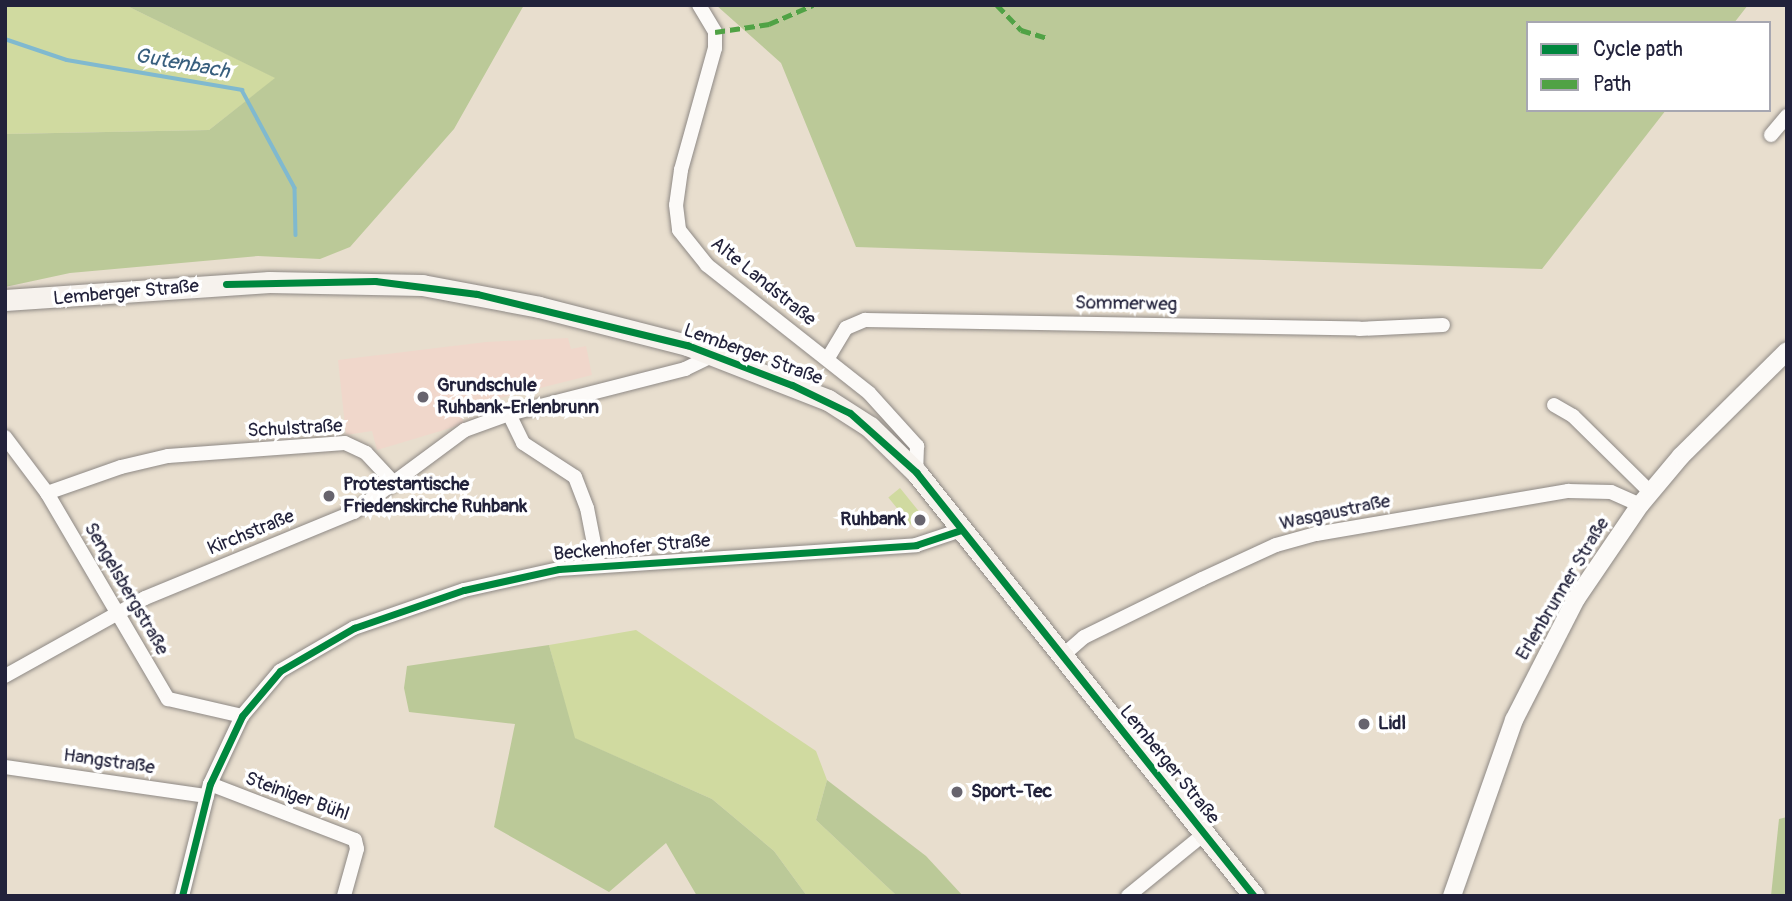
<!DOCTYPE html>
<html>
<head>
<meta charset="utf-8">
<style>
  body { margin:0 }
  #map { position:relative; width:1792px; height:901px; overflow:hidden; background:#e8dece; font-family:Pangolin,sans-serif }
  div>[style] { position:absolute }
  .built>* { inset:0; background:#f0d7cb }
  .green>* { inset:0; background:#d0daa0; transform-origin:0 0 }
  .forest>* { inset:0; background:#bbc998 }
  .stream>* { height:3.5px; margin:-1.75px; padding:0 1.75px; transform-origin:1.75px; border-radius:1.75px; background:#80b9cf }
  .roads { filter:drop-shadow(0 0 2px #8e8985) drop-shadow(0 0 2px #8e8985) }
  .minor>* { height:14px; margin:-7px; padding:0 7px; transform-origin:7px; border-radius:7px; background:#fcfaf8 }
  .tertiary>* { height:18px; margin:-9px; padding:0 9px; transform-origin:9px; border-radius:9px; background:#fcfaf8 }
  .secondary>* { height:21px; margin:-10.5px; padding:0 10.5px; transform-origin:10.5px; border-radius:10.5px; background:#f6f2ed }
  .quiet>* { height:5px; margin-top:-2.5px; transform-origin:0; background:repeating-linear-gradient(90deg,#50a245 0 10px,transparent 0 15px) }
  .cycleway>* { height:7px; margin:-3.5px; padding:0 3.5px; transform-origin:3.5px; border-radius:3.5px; background:#00873e }
  .dots>* { width:19px; height:19px; translate:-50% -50%; box-sizing:border-box; border:4px solid #fff; border-radius:50% }
  span { translate:-50% -50%; white-space:nowrap; text-align:center; line-height:1.15; -webkit-text-stroke:7px #fff; paint-order:stroke }
  .street-label { font-size:19px; color:#22223b }
  .poi-label { font-size:19px; color:#22223b; font-weight:700 }
  .left { translate:0 -50%; text-align:left }
  .right { translate:-100% -50%; text-align:right }
  .water-label { font-size:21px; color:#385f7e; font-style:italic }
  .frame { position:absolute; inset:0; border:7px solid #22223b; pointer-events:none }
  .legend { position:absolute; left:1526px; top:21px; width:245px; height:91px; box-sizing:border-box; background:#fff; border:2px solid #a7a7b1; margin:0; padding:9px 12px; list-style:none; font-size:21px; color:#22223b }
  .legend li { display:flex; align-items:center; gap:14px; height:35px }
  .legend b { width:35px; border:2px solid #a7a7b1 }
</style>
</head>
<body>
<div id="map">
  <div class="built">
    <i style="clip-path:polygon(568px 338px,571px 349px,586px 346px,592px 375px,460px 408px,464px 424px,377px 450px,372px 431px,346px 435px,338px 360px,486px 342px)"></i>
  </div>
  <div class="green">
    <i style="clip-path:polygon(5px 5px,125px 5px,276px 78px,209px 130px,5px 134px)"></i>
    <i style="left:900px;top:488px;width:35px;height:15px;rotate:51deg"></i>
    <i style="clip-path:polygon(636px 630px,816px 751px,827px 780px,816px 820px,897px 896px,807px 896px,774px 851px,712px 799px,574px 738px,549px 645px)"></i>
  </div>
  <div class="forest">
    <i style="clip-path:polygon(125px 5px,524px 5px,454px 129px,350px 247px,320px 259px,258px 256px,70px 273px,5px 287px,5px 134px,209px 130px,275px 78px)"></i>
    <i style="clip-path:polygon(716px 5px,1748px 5px,1734px 23px,1528px 23px,1528px 110px,1666px 110px,1542px 269px,856px 247px,781px 63px)"></i>
    <i style="clip-path:polygon(549px 645px,575px 738px,712px 799px,774px 851px,807px 896px,697px 896px,666px 843px,609px 892px,494px 827px,515px 724px,409px 712px,404px 688px,407px 666px)"></i>
    <i style="clip-path:polygon(827px 780px,926px 856px,963px 896px,897px 896px,816px 820px)"></i>
    <i style="clip-path:polygon(1787px 817px,1787px 896px,1771px 896px,1779px 819px)"></i>
  </div>
  <div class="stream">
    <i style="left:5px;top:39px;width:65px;rotate:18.7deg"></i>
    <i style="left:67px;top:60px;width:178px;rotate:9.7deg"></i>
    <i style="left:242px;top:90px;width:111px;rotate:61.6deg"></i>
    <i style="left:295px;top:188px;width:47px;rotate:88.8deg"></i>
  </div>
  <div class="roads">
    <div class="minor">
      <i style="left:699px;top:5px;width:31px;rotate:59deg"></i>
      <i style="left:715px;top:32px;width:16px;rotate:90deg"></i>
      <i style="left:715px;top:48px;width:127px;rotate:105.6deg"></i>
      <i style="left:681px;top:170px;width:35px;rotate:98deg"></i>
      <i style="left:676px;top:205px;width:25px;rotate:83deg"></i>
      <i style="left:679px;top:230px;width:45px;rotate:51.3deg"></i>
      <i style="left:707px;top:265px;width:206px;rotate:38.3deg"></i>
      <i style="left:869px;top:393px;width:72px;rotate:47.8deg"></i>
      <i style="left:917px;top:446px;width:26px;rotate:92deg"></i>
      <i style="left:1771px;top:135px;width:25px;rotate:-50deg"></i>
      <i style="left:828px;top:358px;width:35px;rotate:-59deg"></i>
      <i style="left:846px;top:328px;width:21px;rotate:-23deg"></i>
      <i style="left:865px;top:320px;width:494px;rotate:1deg"></i>
      <i style="left:1359px;top:329px;width:84px;rotate:-2.7deg"></i>
      <i style="left:1554px;top:405px;width:22px;rotate:30deg"></i>
      <i style="left:1573px;top:416px;width:108px;rotate:44.6deg"></i>
      <i style="left:509px;top:414px;width:32px;rotate:64deg"></i>
      <i style="left:523px;top:443px;width:62px;rotate:33.2deg"></i>
      <i style="left:575px;top:477px;width:33px;rotate:69deg"></i>
      <i style="left:587px;top:508px;width:57px;rotate:78.9deg"></i>
      <i style="left:5px;top:437px;width:70px;rotate:53.1deg"></i>
      <i style="left:47px;top:493px;width:239px;rotate:59.6deg"></i>
      <i style="left:168px;top:699px;width:76px;rotate:12.9deg"></i>
      <i style="left:47px;top:493px;width:78px;rotate:-19.4deg"></i>
      <i style="left:121px;top:467px;width:48px;rotate:-13.2deg"></i>
      <i style="left:168px;top:456px;width:177px;rotate:-4.2deg"></i>
      <i style="left:345px;top:443px;width:23px;rotate:25deg"></i>
      <i style="left:366px;top:453px;width:42px;rotate:46.9deg"></i>
      <i style="left:1061px;top:657px;width:30px;rotate:-41deg"></i>
      <i style="left:1084px;top:637px;width:131px;rotate:-26.2deg"></i>
      <i style="left:1202px;top:579px;width:81px;rotate:-24.7deg"></i>
      <i style="left:1276px;top:545px;width:41px;rotate:-15.4deg"></i>
      <i style="left:1316px;top:534px;width:256px;rotate:-9.7deg"></i>
      <i style="left:1568px;top:491px;width:43px;rotate:1.3deg"></i>
      <i style="left:1611px;top:492px;width:32px;rotate:24deg"></i>
      <i style="left:5px;top:676px;width:160px;rotate:-29.1deg"></i>
      <i style="left:145px;top:598px;width:226px;rotate:-22.4deg"></i>
      <i style="left:354px;top:512px;width:138px;rotate:-36.5deg"></i>
      <i style="left:465px;top:430px;width:47px;rotate:-20deg"></i>
      <i style="left:509px;top:414px;width:182px;rotate:-14.3deg"></i>
      <i style="left:685px;top:369px;width:32px;rotate:-26deg"></i>
      <i style="left:5px;top:767px;width:204px;rotate:8.2deg"></i>
      <i style="left:210px;top:784px;width:155px;rotate:21.1deg"></i>
      <i style="left:355px;top:840px;width:9px;rotate:77deg"></i>
      <i style="left:357px;top:849px;width:49px;rotate:105.5deg"></i>
      <i style="left:182px;top:896px;width:115px;rotate:-76deg"></i>
      <i style="left:210px;top:784px;width:75px;rotate:-64.8deg"></i>
      <i style="left:242px;top:716px;width:59px;rotate:-49.8deg"></i>
      <i style="left:280px;top:671px;width:86px;rotate:-30.2deg"></i>
      <i style="left:354px;top:628px;width:116px;rotate:-19.1deg"></i>
      <i style="left:464px;top:590px;width:97px;rotate:-12.5deg"></i>
      <i style="left:559px;top:569px;width:358px;rotate:-3.8deg"></i>
      <i style="left:916px;top:545px;width:47px;rotate:-18.4deg"></i>
      <i style="left:1128px;top:896px;width:98px;rotate:-39.2deg"></i>
    </div>
    <div class="tertiary">
      <i style="left:1452px;top:896px;width:187px;rotate:-70.6deg"></i>
      <i style="left:1514px;top:720px;width:136px;rotate:-62.9deg"></i>
      <i style="left:1576px;top:599px;width:114px;rotate:-55.8deg"></i>
      <i style="left:1640px;top:505px;width:64px;rotate:-50.1deg"></i>
      <i style="left:1681px;top:456px;width:149px;rotate:-44.7deg"></i>
    </div>
    <div class="secondary">
      <i style="left:5px;top:300px;width:265px;rotate:-3.9deg"></i>
      <i style="left:269px;top:282px;width:153px;rotate:1.1deg"></i>
      <i style="left:422px;top:285px;width:119px;rotate:10.6deg"></i>
      <i style="left:539px;top:307px;width:153px;rotate:14.4deg"></i>
      <i style="left:687px;top:345px;width:151px;rotate:21.3deg"></i>
      <i style="left:828px;top:400px;width:50px;rotate:32.7deg"></i>
      <i style="left:870px;top:427px;width:64px;rotate:44.4deg"></i>
      <i style="left:916px;top:472px;width:542px;rotate:51.44deg"></i>
    </div>
  </div>
  <div class="quiet">
    <i style="left:997px;top:5px;width:35px;rotate:46deg"></i>
    <i style="left:1021px;top:30px;width:27px;rotate:17deg"></i>
    <i style="left:715px;top:32px;width:55px;rotate:-8.4deg"></i>
    <i style="left:769px;top:24px;width:48px;rotate:-23.4deg"></i>
  </div>
  <div class="cycleway">
    <i style="left:226px;top:284px;width:149px;rotate:-1.2deg"></i>
    <i style="left:375px;top:281px;width:103px;rotate:7.3deg"></i>
    <i style="left:477px;top:294px;width:216px;rotate:13.7deg"></i>
    <i style="left:687px;top:345px;width:112px;rotate:20.9deg"></i>
    <i style="left:792px;top:385px;width:64px;rotate:25.8deg"></i>
    <i style="left:850px;top:413px;width:89px;rotate:41.8deg"></i>
    <i style="left:916px;top:472px;width:542px;rotate:51.44deg"></i>
    <i style="left:182px;top:896px;width:115px;rotate:-76deg"></i>
    <i style="left:210px;top:784px;width:75px;rotate:-64.8deg"></i>
    <i style="left:242px;top:716px;width:59px;rotate:-49.8deg"></i>
    <i style="left:280px;top:671px;width:86px;rotate:-30.2deg"></i>
    <i style="left:354px;top:628px;width:116px;rotate:-19.1deg"></i>
    <i style="left:464px;top:590px;width:97px;rotate:-12.5deg"></i>
    <i style="left:559px;top:569px;width:358px;rotate:-3.8deg"></i>
    <i style="left:916px;top:545px;width:47px;rotate:-18.4deg"></i>
  </div>
  <div class="dots">
    <i style="left:423px;top:397px;background:#67646e"></i>
    <i style="left:329px;top:496px;background:#67646e"></i>
    <i style="left:920px;top:520px;background:#67646e"></i>
    <i style="left:1364px;top:724px;background:#67646e"></i>
    <i style="left:957px;top:792px;background:#67646e"></i>
  </div>
  <div class="street-label">
    <span style="left:763px;top:282px;rotate:39deg">Alte Landstraße</span>
    <span style="left:126px;top:293px;rotate:-5deg">Lemberger Straße</span>
    <span style="left:1126px;top:304px;rotate:1deg">Sommerweg</span>
    <span style="left:753px;top:355px;rotate:20deg">Lemberger Straße</span>
    <span style="left:295px;top:429px;rotate:-3deg">Schulstraße</span>
    <span style="left:1335px;top:513px;rotate:-12deg">Wasgaustraße</span>
    <span style="left:251px;top:533px;rotate:-22deg">Kirchstraße</span>
    <span style="left:632px;top:548px;rotate:-5deg">Beckenhofer Straße</span>
    <span style="left:126px;top:589px;rotate:60deg">Sengelsbergstraße</span>
    <span style="left:1563px;top:589px;rotate:-59deg">Erlenbrunner Straße</span>
    <span style="left:109px;top:762px;rotate:8deg">Hangstraße</span>
    <span style="left:1169px;top:765px;rotate:51deg">Lemberger Straße</span>
    <span style="left:297px;top:797px;rotate:20deg">Steiniger Bühl</span>
  </div>
  <div class="poi-label">
    <span class="left" style="left:437px;top:397px">Grundschule<br>Ruhbank-Erlenbrunn</span>
    <span class="left" style="left:343px;top:496px">Protestantische<br>Friedenskirche Ruhbank</span>
    <span class="right" style="left:906px;top:520px">Ruhbank</span>
    <span class="left" style="left:1378px;top:724px">Lidl</span>
    <span class="left" style="left:971px;top:792px">Sport-Tec</span>
  </div>
  <div class="water-label">
    <span style="left:182px;top:64px;rotate:10deg">Gutenbach</span>
  </div>
  <div class="frame"></div>
  <ul class="legend">
  <li><b style="height:9px;background:#00873e"></b>Cycle path</li>
  <li><b style="height:9px;background:#50a245"></b>Path</li>
  </ul>
</div>
</body>
</html>
